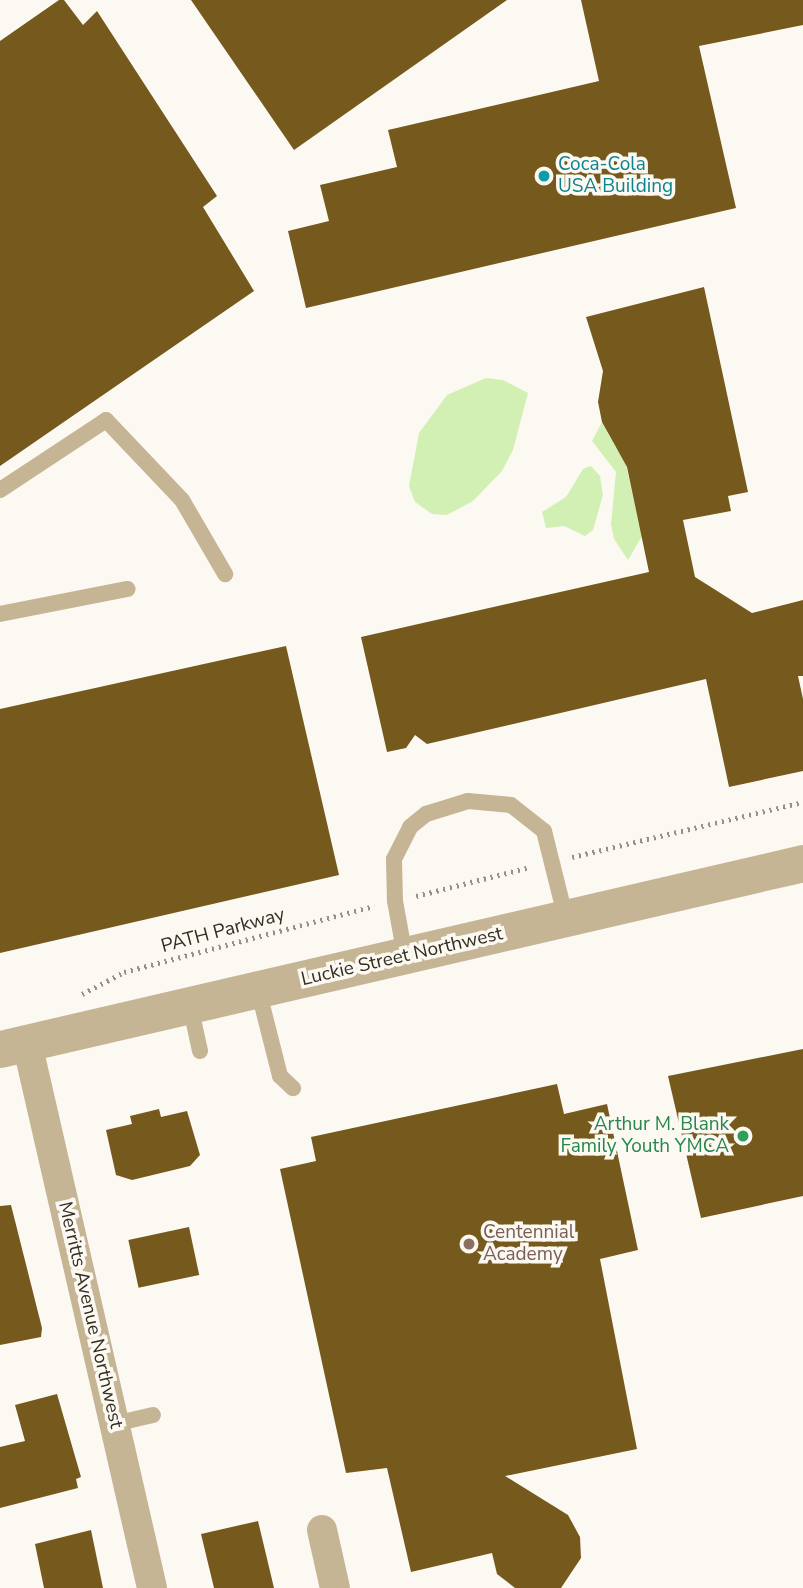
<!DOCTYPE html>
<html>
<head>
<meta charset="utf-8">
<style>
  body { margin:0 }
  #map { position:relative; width:803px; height:1588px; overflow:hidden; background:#fcf9f3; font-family:"Nunito Sans",sans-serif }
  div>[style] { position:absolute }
  .green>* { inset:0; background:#d2f0b3 }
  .building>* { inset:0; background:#75591d; transform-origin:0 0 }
  .path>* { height:4.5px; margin-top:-2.25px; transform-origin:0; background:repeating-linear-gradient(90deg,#959088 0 2px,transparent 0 7px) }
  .service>* { height:16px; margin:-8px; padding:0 8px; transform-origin:8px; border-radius:8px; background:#c5b595 }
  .minor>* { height:30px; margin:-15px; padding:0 15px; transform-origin:15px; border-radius:15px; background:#c5b595 }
  .tertiary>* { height:37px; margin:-18.5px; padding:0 18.5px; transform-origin:18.5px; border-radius:18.5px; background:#c5b595 }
  .dots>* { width:19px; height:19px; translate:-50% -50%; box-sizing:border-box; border:4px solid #fcf9f3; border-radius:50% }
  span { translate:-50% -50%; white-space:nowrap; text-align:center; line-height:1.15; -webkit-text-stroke:7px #fcf9f3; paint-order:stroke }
  .culture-label { font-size:19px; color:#0d838f }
  .left { translate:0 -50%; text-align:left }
  .street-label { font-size:19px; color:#332d22 }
  .leisure-label { font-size:19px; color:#27864d }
  .right { translate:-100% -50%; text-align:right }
  .education-label { font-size:19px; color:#785e54 }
</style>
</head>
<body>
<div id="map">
  <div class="green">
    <i style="clip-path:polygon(486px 378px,503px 380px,528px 393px,513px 450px,502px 471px,473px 501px,447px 515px,432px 514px,415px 502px,409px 486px,419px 433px,447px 395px)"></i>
    <i style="clip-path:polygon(602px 422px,617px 450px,622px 448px,641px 531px,645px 531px,628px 560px,614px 539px,611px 524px,616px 472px,592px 441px)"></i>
    <i style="clip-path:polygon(591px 466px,600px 476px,603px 495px,593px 530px,585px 536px,564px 526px,546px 528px,542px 512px,566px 497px,583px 469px)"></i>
  </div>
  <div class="building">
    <i style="clip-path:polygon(59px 0,64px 0,83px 25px,97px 11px,217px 196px,203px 207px,254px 291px,0 466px,0 41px)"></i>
    <i style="clip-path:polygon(191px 0,507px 0,294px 150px)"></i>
    <i style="clip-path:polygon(581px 0,803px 0,803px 25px,699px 46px,736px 208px,306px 308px,288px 231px,329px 221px,320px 185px,397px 167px,388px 130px,599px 81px)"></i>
    <i style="clip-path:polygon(704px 287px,748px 492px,728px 496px,731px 511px,683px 520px,695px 577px,752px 613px,803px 600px,803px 676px,798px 676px,803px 699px,803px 771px,729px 787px,706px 679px,427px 744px,415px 735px,406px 748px,387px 752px,361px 637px,649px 572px,627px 467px,602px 422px,598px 402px,603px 371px,586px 317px)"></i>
    <i style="clip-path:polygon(286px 646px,339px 875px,0 953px,0 709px)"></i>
    <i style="clip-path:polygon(803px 1049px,803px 1196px,701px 1218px,668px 1076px)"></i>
    <i style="clip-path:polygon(557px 1084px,564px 1114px,607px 1104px,638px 1250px,600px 1259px,637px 1449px,505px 1476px,568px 1515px,580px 1537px,581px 1558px,561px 1588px,515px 1588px,497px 1574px,492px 1553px,411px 1572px,387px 1468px,346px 1473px,280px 1169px,316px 1161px,311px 1137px)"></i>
    <i style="clip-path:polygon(159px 1109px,161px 1117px,187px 1111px,200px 1155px,190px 1166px,132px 1180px,116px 1175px,106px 1130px,132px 1124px,130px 1116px)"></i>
    <i style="clip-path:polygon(11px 1205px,42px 1328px,41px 1337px,0 1345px,0 1206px)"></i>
    <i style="left:189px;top:1227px;width:49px;height:62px;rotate:78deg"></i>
    <i style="clip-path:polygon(57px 1394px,81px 1477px,76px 1479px,78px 1488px,0 1508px,0 1447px,25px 1441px,15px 1405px)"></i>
    <i style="clip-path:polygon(258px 1521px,274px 1588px,214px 1588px,201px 1534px)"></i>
    <i style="clip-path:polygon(91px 1530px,103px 1588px,44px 1588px,35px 1544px)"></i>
  </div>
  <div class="path">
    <i style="left:572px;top:857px;width:237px;rotate:-13.4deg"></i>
    <i style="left:416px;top:896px;width:118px;rotate:-14.3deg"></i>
    <i style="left:82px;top:994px;width:47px;rotate:-27.6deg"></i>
    <i style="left:124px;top:972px;width:259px;rotate:-14.8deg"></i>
  </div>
  <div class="service">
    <i style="left:0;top:490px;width:127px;rotate:-33.4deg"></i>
    <i style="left:106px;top:420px;width:110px;rotate:46.5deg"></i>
    <i style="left:182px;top:500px;width:86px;rotate:59.8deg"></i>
    <i style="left:0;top:614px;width:130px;rotate:-11.1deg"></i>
    <i style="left:405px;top:956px;width:56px;rotate:-100.3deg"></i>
    <i style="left:395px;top:901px;width:42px;rotate:-91.4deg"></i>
    <i style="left:394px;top:859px;width:36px;rotate:-63deg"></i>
    <i style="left:410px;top:827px;width:21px;rotate:-39deg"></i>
    <i style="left:426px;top:814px;width:44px;rotate:-17.2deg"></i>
    <i style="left:468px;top:801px;width:43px;rotate:5.3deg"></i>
    <i style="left:511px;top:805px;width:42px;rotate:38.2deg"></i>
    <i style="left:544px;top:831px;width:91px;rotate:76deg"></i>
    <i style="left:258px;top:989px;width:90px;rotate:75.8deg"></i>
    <i style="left:280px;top:1076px;width:18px;rotate:43deg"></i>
    <i style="left:190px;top:1005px;width:47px;rotate:77.7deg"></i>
    <i style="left:114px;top:1424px;width:40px;rotate:-13deg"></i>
  </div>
  <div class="minor">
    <i style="left:27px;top:1043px;width:559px;rotate:77.08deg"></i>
    <i style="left:322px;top:1530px;width:59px;rotate:77.4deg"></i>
  </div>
  <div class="tertiary">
    <i style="left:0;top:1049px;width:824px;rotate:-13.04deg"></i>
  </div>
  <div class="dots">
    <i style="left:544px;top:176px;background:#0f9aa8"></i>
    <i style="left:743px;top:1136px;background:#2e9e5b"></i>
    <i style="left:469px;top:1244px;background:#8d6e63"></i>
  </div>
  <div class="culture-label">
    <span class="left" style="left:558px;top:176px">Coca-Cola<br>USA Building</span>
  </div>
  <div class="street-label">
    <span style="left:223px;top:931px;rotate:-15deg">PATH Parkway</span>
    <span style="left:402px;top:957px;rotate:-13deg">Luckie Street Northwest</span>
    <span style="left:90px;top:1315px;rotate:77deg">Merritts Avenue Northwest</span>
  </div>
  <div class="leisure-label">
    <span class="right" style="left:729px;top:1136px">Arthur M. Blank<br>Family Youth YMCA</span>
  </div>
  <div class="education-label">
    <span class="left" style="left:483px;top:1244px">Centennial<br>Academy</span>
  </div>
</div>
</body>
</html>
